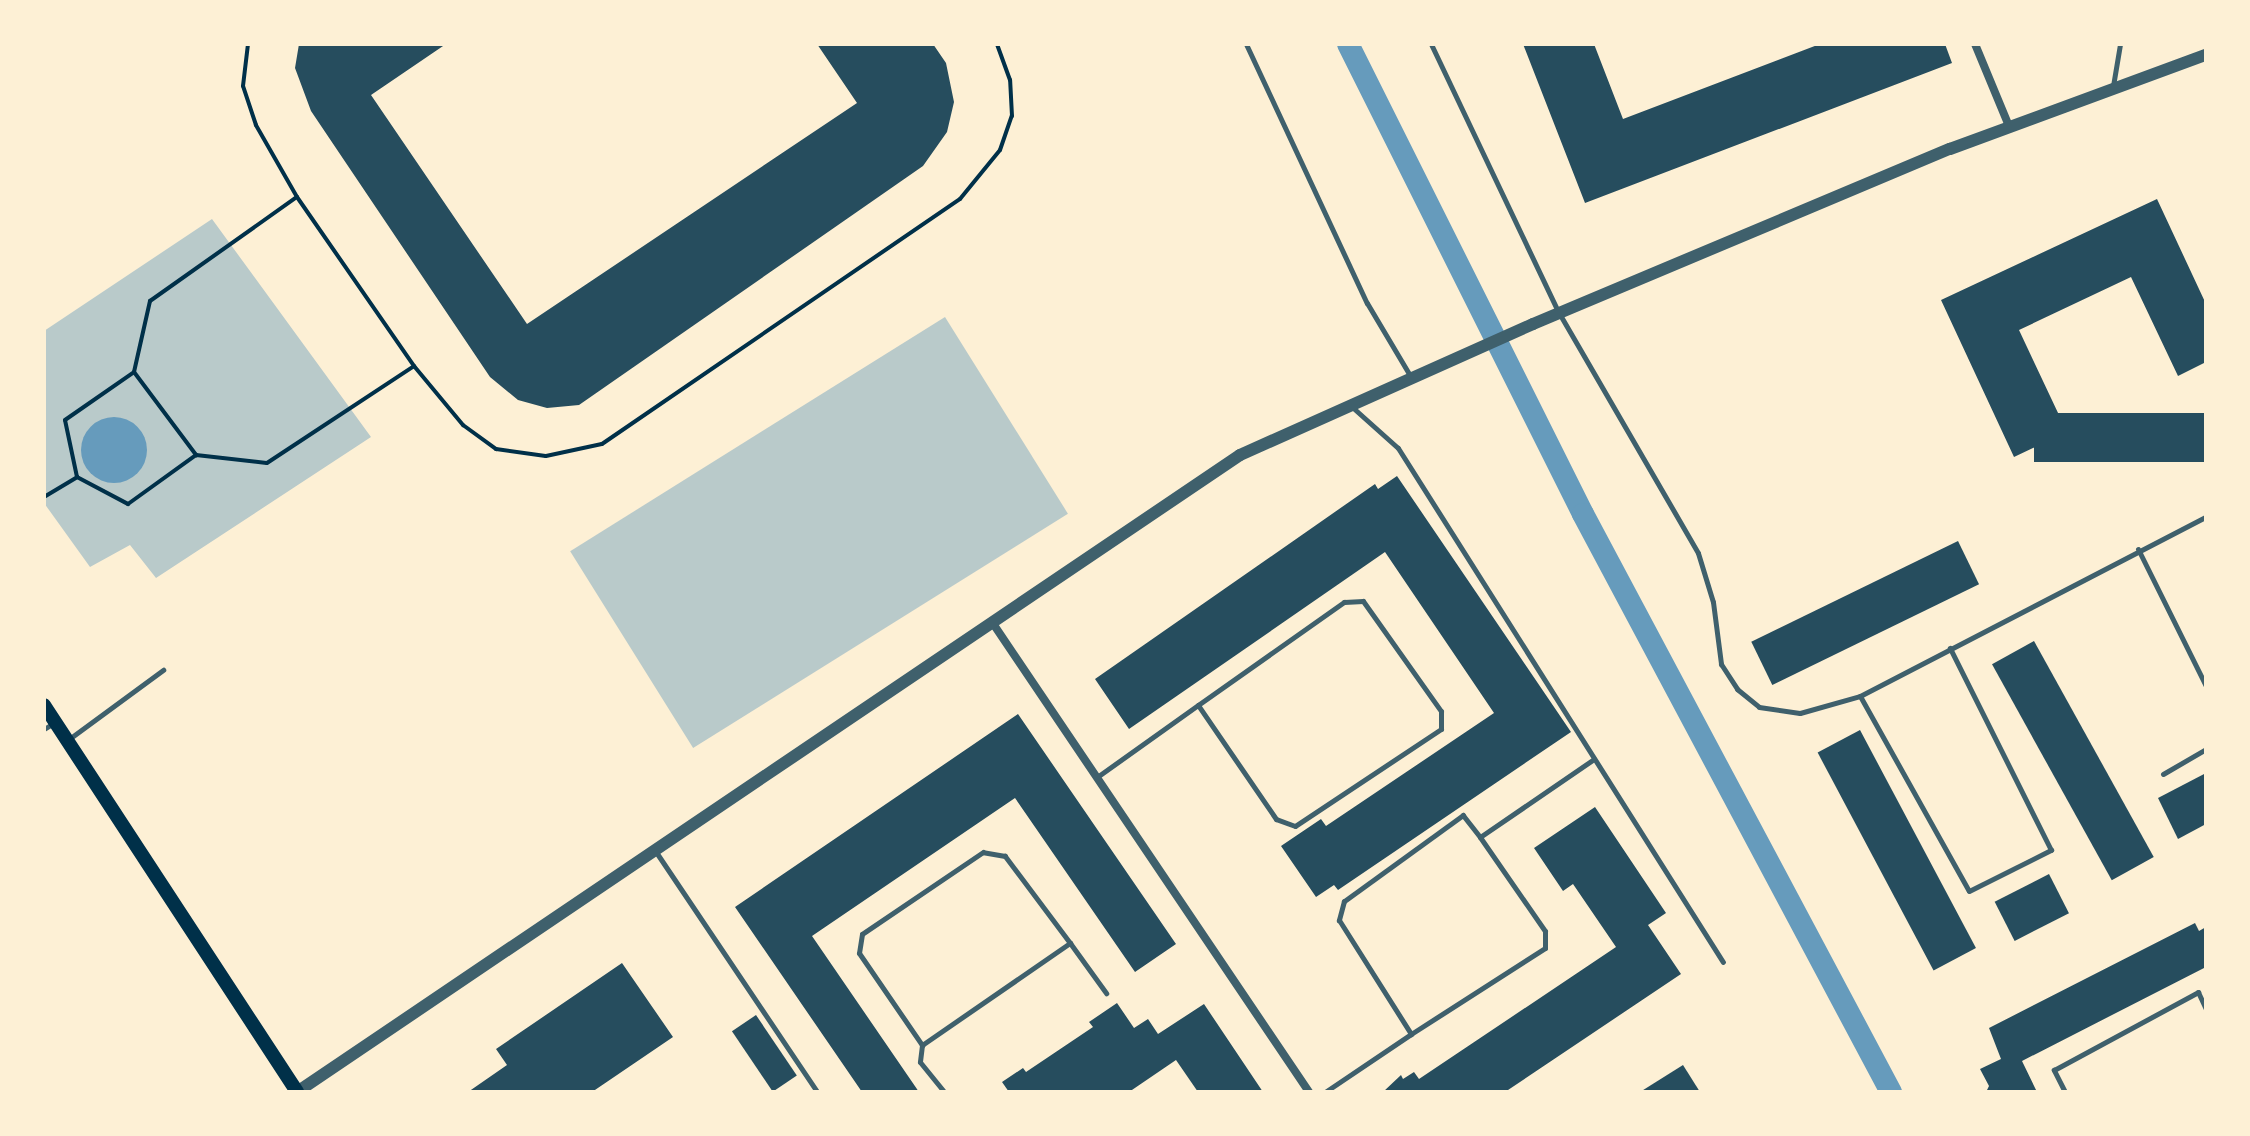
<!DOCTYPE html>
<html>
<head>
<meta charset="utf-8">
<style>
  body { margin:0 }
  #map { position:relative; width:2250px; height:1136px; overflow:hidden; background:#fdf0d5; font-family:"Source Sans 3",sans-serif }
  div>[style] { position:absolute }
  .green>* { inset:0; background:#b9caca; transform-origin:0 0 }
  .water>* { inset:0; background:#669bbc }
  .round { border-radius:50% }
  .canal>* { height:22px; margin:-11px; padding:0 11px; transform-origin:11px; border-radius:11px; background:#669bbc }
  .building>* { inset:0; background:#264d5e; transform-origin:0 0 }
  .path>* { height:4px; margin:-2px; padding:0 2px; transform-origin:2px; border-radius:2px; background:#003049 }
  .service>* { height:5px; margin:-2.5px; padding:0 2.5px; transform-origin:2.5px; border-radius:2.5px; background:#3f606c }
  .minor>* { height:8px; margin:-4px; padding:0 4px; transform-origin:4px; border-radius:4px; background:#3f606c }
  .tertiary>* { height:12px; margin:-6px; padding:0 6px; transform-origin:6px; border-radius:6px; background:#3f606c }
  .secondary>* { height:14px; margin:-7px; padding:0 7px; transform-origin:7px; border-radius:7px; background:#003049 }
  span { translate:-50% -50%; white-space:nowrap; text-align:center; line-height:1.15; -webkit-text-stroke:6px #fdf0d5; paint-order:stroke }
  .frame { position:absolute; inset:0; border:46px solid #fdf0d5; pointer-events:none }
</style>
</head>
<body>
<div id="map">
  <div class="green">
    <i style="clip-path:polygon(212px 219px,371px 437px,156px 578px,130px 545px,90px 567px,44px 503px,44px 331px)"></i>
    <i style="left:945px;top:317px;width:232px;height:442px;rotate:58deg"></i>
  </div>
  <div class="water">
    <i class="round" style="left:81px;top:417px;width:66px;height:66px"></i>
  </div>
  <div class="canal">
    <i style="left:1348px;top:44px;width:525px;rotate:63.43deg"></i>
    <i style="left:1583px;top:514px;width:655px;rotate:61.95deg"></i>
  </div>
  <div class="building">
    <i style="clip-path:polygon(299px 44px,446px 44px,371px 95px,527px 324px,857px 103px,817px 44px,933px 44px,946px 63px,954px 102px,947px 132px,923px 166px,579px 405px,547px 408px,518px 400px,490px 377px,311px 111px,295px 68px)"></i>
    <i style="clip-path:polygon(1523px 44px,1594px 44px,1623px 119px,1820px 44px,1945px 44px,1952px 63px,1585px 203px)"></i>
    <i style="clip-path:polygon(2157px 199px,2206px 304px,2206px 362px,2178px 376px,2131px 277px,2019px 330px,2067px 432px,2014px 457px,1941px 300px)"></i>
    <i style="left:2206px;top:413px;width:49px;height:172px;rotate:90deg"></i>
    <i style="clip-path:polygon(1397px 476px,1571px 732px,1338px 890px,1334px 885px,1316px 897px,1281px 846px,1321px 819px,1326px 826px,1494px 713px,1385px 552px,1129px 729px,1095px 679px,1375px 484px,1378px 489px)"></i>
    <i style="left:1958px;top:541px;width:48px;height:230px;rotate:64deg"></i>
    <i style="left:2034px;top:641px;width:247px;height:48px;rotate:61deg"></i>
    <i style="clip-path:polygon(1018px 714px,1176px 944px,1135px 972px,1015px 798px,812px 936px,919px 1092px,862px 1092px,735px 907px)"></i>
    <i style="left:1860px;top:730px;width:247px;height:48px;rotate:62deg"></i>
    <i style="clip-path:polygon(2206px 773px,2206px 824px,2178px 839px,2158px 798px)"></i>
    <i style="clip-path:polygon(1595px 807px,1666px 913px,1648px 925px,1681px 974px,1505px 1092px,1383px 1092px,1401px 1075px,1403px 1079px,1414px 1072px,1419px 1079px,1616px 947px,1573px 884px,1563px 891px,1534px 848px)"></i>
    <i style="left:2049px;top:874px;width:44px;height:61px;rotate:63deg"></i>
    <i style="clip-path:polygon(2195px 923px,2199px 931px,2206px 927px,2206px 967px,2022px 1061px,2037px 1092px,1986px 1092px,1989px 1086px,1980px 1069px,2001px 1059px,1989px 1028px)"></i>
    <i style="clip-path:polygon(622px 963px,673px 1037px,592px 1092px,468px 1092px,507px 1065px,496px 1049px)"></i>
    <i style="clip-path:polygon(1117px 1003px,1134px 1028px,1148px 1019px,1158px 1034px,1204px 1004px,1263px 1092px,1198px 1092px,1176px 1060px,1129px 1092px,1009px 1092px,1002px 1082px,1023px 1068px,1026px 1072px,1093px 1027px,1089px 1022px)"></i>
    <i style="left:756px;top:1015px;width:73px;height:29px;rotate:56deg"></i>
    <i style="clip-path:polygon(1683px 1065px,1700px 1092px,1640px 1092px)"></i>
  </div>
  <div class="path">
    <i style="left:297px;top:197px;width:206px;rotate:55.3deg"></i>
    <i style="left:134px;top:372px;width:104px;rotate:53.2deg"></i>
    <i style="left:77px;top:477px;width:58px;rotate:-101.9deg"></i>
    <i style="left:65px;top:420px;width:84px;rotate:-34.8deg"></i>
    <i style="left:134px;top:372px;width:73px;rotate:-77.3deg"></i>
    <i style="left:150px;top:301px;width:180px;rotate:-35.3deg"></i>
    <i style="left:297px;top:197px;width:83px;rotate:-119.7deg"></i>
    <i style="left:256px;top:125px;width:41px;rotate:-108.4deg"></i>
    <i style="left:243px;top:86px;width:42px;rotate:-83.2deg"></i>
    <i style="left:44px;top:497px;width:39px;rotate:-31deg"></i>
    <i style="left:77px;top:477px;width:58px;rotate:27.9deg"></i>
    <i style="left:128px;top:504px;width:84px;rotate:-35.8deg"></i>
    <i style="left:196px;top:455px;width:71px;rotate:6.4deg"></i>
    <i style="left:267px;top:463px;width:176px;rotate:-33.4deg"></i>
    <i style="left:414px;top:366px;width:77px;rotate:50.3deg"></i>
    <i style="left:463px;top:425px;width:41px;rotate:36deg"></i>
    <i style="left:496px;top:449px;width:50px;rotate:8deg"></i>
    <i style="left:546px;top:456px;width:57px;rotate:-12.1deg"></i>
    <i style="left:602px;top:444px;width:434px;rotate:-34.4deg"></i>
    <i style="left:960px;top:199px;width:63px;rotate:-50.8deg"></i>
    <i style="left:1000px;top:150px;width:36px;rotate:-71deg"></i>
    <i style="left:1012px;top:116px;width:36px;rotate:-93deg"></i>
    <i style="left:1010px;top:80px;width:38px;rotate:-110deg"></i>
  </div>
  <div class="service">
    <i style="left:1246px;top:44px;width:286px;rotate:65deg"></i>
    <i style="left:1367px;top:303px;width:86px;rotate:59.3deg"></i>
    <i style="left:1431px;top:44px;width:298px;rotate:64.6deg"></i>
    <i style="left:1559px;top:313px;width:277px;rotate:59.9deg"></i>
    <i style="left:1698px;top:553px;width:51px;rotate:73deg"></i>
    <i style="left:1713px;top:602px;width:63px;rotate:82.6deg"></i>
    <i style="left:1721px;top:664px;width:30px;rotate:57deg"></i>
    <i style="left:1737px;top:689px;width:28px;rotate:39deg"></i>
    <i style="left:1759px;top:707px;width:41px;rotate:8.3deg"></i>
    <i style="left:1800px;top:713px;width:62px;rotate:-15.8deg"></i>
    <i style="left:1860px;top:696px;width:390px;rotate:-27.4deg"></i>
    <i style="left:2113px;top:86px;width:43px;rotate:-80.5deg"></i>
    <i style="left:1351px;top:406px;width:63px;rotate:41.8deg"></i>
    <i style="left:1398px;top:448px;width:608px;rotate:57.7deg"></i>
    <i style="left:2138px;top:549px;width:153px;rotate:63.6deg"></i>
    <i style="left:1860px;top:696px;width:223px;rotate:60.8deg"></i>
    <i style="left:1969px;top:891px;width:92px;rotate:-26.6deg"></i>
    <i style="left:2051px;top:850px;width:226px;rotate:-116.6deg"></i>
    <i style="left:44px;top:729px;width:13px;rotate:-32deg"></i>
    <i style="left:69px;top:739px;width:117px;rotate:-36.3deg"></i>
    <i style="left:2163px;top:774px;width:50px;rotate:-30.2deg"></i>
    <i style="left:1097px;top:777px;width:124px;rotate:-35.5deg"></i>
    <i style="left:1198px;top:705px;width:179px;rotate:-35.2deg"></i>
    <i style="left:1344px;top:602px;width:19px;rotate:-3deg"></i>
    <i style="left:1363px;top:601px;width:135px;rotate:54.7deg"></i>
    <i style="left:1441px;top:711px;width:18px;rotate:90deg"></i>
    <i style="left:1441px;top:729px;width:175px;rotate:146.4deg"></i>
    <i style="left:1295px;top:826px;width:20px;rotate:-160deg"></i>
    <i style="left:1276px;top:819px;width:138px;rotate:-124.4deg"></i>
    <i style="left:1480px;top:837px;width:28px;rotate:-128deg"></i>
    <i style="left:1463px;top:815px;width:147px;rotate:144.1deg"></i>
    <i style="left:1344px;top:901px;width:20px;rotate:105deg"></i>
    <i style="left:1339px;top:920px;width:135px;rotate:57.7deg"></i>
    <i style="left:1411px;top:1034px;width:159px;rotate:-32.7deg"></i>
    <i style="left:1545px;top:948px;width:17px;rotate:-90deg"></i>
    <i style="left:1545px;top:931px;width:114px;rotate:-124.7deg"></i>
    <i style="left:1480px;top:837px;width:138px;rotate:-34.4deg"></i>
    <i style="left:656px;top:852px;width:289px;rotate:56.1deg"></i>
    <i style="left:1070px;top:943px;width:62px;rotate:54.2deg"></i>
    <i style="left:922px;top:1045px;width:180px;rotate:-34.6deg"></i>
    <i style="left:1070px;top:943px;width:109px;rotate:-126.8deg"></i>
    <i style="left:1005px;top:856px;width:22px;rotate:-170deg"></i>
    <i style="left:983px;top:852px;width:146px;rotate:145.9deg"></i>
    <i style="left:862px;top:934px;width:19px;rotate:99deg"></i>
    <i style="left:859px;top:953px;width:112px;rotate:55.6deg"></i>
    <i style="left:922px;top:1045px;width:17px;rotate:97deg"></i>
    <i style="left:920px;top:1062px;width:38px;rotate:51deg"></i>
    <i style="left:1325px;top:1092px;width:104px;rotate:-34deg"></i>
    <i style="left:2065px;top:1092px;width:25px;rotate:-117deg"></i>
    <i style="left:2054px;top:1070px;width:164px;rotate:-28.4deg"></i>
    <i style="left:2198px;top:992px;width:19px;rotate:65deg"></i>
  </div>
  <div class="minor">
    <i style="left:1975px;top:44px;width:89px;rotate:67.5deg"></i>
    <i style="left:992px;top:622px;width:567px;rotate:56deg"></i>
  </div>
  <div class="tertiary">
    <i style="left:297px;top:1092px;width:1138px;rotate:-34.04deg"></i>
    <i style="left:1240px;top:455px;width:321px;rotate:-24.1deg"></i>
    <i style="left:1533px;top:324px;width:452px;rotate:-22.8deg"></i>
    <i style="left:1950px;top:149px;width:273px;rotate:-20.2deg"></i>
  </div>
  <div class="secondary">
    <i style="left:44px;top:705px;width:462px;rotate:56.8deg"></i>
  </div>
  <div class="frame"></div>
</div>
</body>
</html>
